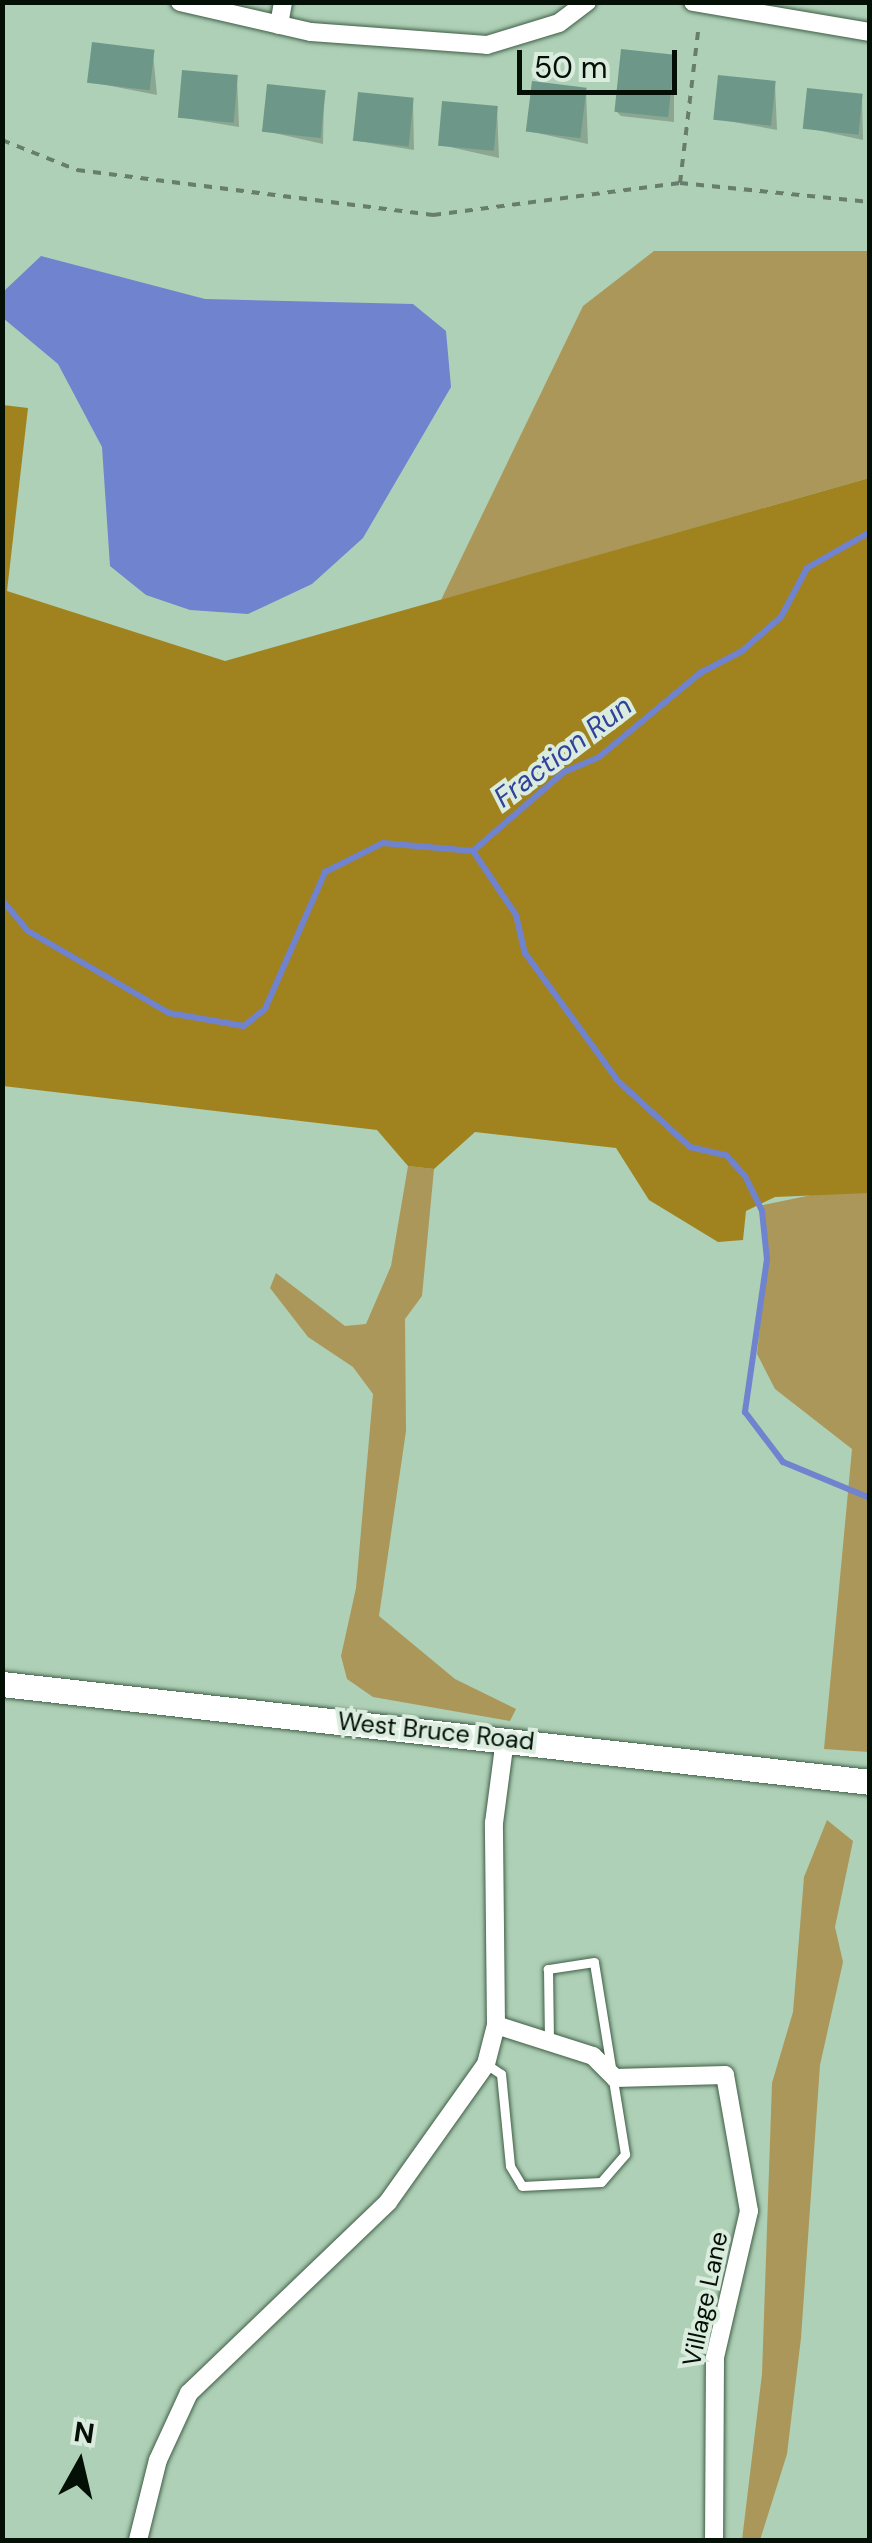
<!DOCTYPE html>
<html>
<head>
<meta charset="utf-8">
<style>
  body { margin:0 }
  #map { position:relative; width:872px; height:2543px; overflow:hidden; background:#aed0b6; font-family:"DM Sans",sans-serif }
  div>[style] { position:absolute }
  .green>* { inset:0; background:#ab975a }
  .forest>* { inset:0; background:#a0831f }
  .water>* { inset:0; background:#6f83cf }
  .shadow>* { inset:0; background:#0003 }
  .stream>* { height:6px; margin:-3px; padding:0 3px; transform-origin:3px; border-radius:3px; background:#6f83cf }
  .building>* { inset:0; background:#6d9889; transform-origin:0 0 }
  .path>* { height:4px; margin-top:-2px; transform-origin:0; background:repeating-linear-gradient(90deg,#667e6b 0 8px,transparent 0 16px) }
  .roads { filter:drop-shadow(0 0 2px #405e47) drop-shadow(0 0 2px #405e47) }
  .lane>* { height:9px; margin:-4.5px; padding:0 4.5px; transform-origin:4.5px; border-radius:4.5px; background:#fff }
  .street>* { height:18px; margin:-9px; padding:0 9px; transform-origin:9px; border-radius:9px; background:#fff }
  .secondary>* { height:25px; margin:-12.5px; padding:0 12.5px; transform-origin:12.5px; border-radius:12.5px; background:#fff }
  span { translate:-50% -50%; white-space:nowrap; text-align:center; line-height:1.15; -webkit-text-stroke:8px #daecde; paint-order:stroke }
  .street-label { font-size:25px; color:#040f06 }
  .water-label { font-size:28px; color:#33419b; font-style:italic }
  .frame { position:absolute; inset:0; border:5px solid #040f06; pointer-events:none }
  .north { position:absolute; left:30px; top:2413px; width:100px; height:100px; -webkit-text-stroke:8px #daecde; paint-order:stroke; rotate:8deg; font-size:28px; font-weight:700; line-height:40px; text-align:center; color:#040f06 }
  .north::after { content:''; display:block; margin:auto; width:35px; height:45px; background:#040f06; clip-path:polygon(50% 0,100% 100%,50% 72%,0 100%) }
  .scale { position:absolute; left:517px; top:50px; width:160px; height:45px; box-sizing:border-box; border:5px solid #040f06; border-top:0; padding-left:12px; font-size:30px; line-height:35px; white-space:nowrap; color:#040f06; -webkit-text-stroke:8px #daecde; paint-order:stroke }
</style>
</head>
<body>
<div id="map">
  <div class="green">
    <i style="clip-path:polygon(654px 251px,869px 251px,869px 478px,441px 600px,583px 306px)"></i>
    <i style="clip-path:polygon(408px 1166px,434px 1169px,422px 1296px,405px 1319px,406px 1431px,379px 1616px,455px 1679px,516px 1709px,510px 1721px,373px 1697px,347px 1679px,341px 1656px,356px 1588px,373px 1394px,353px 1367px,308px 1337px,270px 1288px,276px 1273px,345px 1326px,366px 1324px,391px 1266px)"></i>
    <i style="clip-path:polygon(850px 1187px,869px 1193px,869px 1752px,824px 1749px,852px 1449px,775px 1389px,757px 1354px,767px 1260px,759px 1206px)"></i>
    <i style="clip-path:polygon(827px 1820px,853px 1841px,835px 1927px,843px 1962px,820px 2065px,801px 2338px,787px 2454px,760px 2540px,742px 2540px,762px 2374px,772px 2083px,793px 2012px,804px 1877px)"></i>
  </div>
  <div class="forest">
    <i style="clip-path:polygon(3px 405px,28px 408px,7px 591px,225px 661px,869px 478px,869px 1193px,775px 1197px,746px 1211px,743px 1240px,718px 1242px,649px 1200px,616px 1148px,475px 1132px,434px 1169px,408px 1166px,377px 1130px,3px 1086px)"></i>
  </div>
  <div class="water">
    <i style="clip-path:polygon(41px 256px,205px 299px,413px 304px,446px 331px,451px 387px,363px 538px,312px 584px,248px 614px,190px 610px,146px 595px,110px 566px,102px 447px,58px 364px,3px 318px,3px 292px)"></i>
  </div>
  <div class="shadow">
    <i style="clip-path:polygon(153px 53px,157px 95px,91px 82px)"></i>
    <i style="clip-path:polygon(674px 57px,674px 122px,621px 116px,615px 110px)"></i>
    <i style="clip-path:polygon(237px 77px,239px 127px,179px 117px)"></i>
    <i style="clip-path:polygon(775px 84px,777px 130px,717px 119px)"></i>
    <i style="clip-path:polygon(586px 90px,588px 144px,528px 131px)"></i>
    <i style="clip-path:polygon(324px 92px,323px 144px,261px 130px)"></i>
    <i style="clip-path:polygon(862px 97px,863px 140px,803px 127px)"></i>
    <i style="clip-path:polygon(413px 100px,414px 150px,352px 140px)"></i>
    <i style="clip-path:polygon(497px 108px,499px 158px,441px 145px)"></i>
  </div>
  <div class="stream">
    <i style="left:473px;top:851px;width:77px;rotate:56.1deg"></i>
    <i style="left:516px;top:915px;width:39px;rotate:77deg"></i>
    <i style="left:525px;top:953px;width:158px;rotate:54deg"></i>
    <i style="left:618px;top:1081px;width:98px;rotate:42.5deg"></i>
    <i style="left:690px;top:1147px;width:37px;rotate:13deg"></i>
    <i style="left:726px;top:1155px;width:28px;rotate:48deg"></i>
    <i style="left:745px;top:1176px;width:39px;rotate:64deg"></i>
    <i style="left:762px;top:1211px;width:48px;rotate:84.1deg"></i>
    <i style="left:767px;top:1259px;width:155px;rotate:98.2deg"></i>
    <i style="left:745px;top:1412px;width:63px;rotate:52.8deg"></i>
    <i style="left:783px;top:1462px;width:94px;rotate:22.5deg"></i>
    <i style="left:473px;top:851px;width:121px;rotate:-41deg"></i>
    <i style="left:564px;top:772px;width:38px;rotate:-23deg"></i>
    <i style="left:599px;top:757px;width:131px;rotate:-39.7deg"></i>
    <i style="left:700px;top:673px;width:47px;rotate:-27.6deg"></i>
    <i style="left:742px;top:651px;width:52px;rotate:-41.1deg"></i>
    <i style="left:781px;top:617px;width:55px;rotate:-62deg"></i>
    <i style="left:807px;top:568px;width:73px;rotate:-29.7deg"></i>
    <i style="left:2px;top:900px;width:40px;rotate:50deg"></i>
    <i style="left:28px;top:931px;width:163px;rotate:30.2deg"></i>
    <i style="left:169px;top:1013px;width:76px;rotate:9.8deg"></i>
    <i style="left:244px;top:1026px;width:27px;rotate:-39deg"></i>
    <i style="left:265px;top:1009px;width:150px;rotate:-66.3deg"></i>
    <i style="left:325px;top:872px;width:65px;rotate:-26.6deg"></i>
    <i style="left:383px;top:843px;width:90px;rotate:5.1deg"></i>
  </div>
  <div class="building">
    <i style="left:92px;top:42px;width:63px;height:41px;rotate:7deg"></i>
    <i style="left:621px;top:49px;width:54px;height:63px;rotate:6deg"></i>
    <i style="left:182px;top:70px;width:56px;height:48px;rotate:5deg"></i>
    <i style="left:718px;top:75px;width:58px;height:45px;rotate:6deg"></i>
    <i style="left:532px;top:81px;width:55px;height:51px;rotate:7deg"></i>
    <i style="left:267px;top:84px;width:59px;height:48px;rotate:6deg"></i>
    <i style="left:807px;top:88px;width:56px;height:41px;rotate:6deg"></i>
    <i style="left:358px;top:92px;width:56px;height:49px;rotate:6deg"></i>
    <i style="left:442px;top:101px;width:56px;height:45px;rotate:5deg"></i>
  </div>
  <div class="path">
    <i style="left:2px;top:140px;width:81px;rotate:21.8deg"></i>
    <i style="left:77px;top:170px;width:359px;rotate:7.2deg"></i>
    <i style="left:433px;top:215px;width:249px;rotate:-7.4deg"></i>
    <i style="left:680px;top:183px;width:191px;rotate:5.7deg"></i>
    <i style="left:680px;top:183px;width:160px;rotate:-83.2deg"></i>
  </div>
  <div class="roads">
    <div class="lane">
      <i style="left:486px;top:2064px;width:18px;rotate:34deg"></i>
      <i style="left:501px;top:2074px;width:92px;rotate:84.4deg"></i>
      <i style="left:510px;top:2166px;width:23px;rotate:59deg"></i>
      <i style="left:522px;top:2186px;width:79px;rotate:-2.9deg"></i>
      <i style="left:601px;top:2182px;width:37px;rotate:-49deg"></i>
      <i style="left:625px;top:2154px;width:194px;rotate:-99.2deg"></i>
      <i style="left:594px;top:1962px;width:47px;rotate:171.3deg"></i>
      <i style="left:548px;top:1969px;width:73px;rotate:89.2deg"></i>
    </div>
    <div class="street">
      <i style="left:180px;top:2px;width:134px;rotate:12.9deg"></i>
      <i style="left:311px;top:32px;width:176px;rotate:4.2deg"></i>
      <i style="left:487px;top:45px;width:75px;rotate:-17deg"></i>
      <i style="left:559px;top:23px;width:35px;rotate:-37deg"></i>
      <i style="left:693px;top:2px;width:180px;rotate:9.6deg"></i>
      <i style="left:279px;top:25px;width:23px;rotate:-80deg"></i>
      <i style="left:496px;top:2025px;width:102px;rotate:17.7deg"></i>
      <i style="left:593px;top:2056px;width:31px;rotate:45deg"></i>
      <i style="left:615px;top:2078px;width:110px;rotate:-1.6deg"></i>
      <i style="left:725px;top:2075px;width:138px;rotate:80deg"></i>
      <i style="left:749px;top:2211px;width:150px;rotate:103.1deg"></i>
      <i style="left:715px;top:2357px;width:183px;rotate:90.3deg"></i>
      <i style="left:138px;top:2540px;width:82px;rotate:-76deg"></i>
      <i style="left:158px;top:2460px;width:74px;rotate:-65.2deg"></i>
      <i style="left:189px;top:2393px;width:276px;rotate:-43.8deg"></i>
      <i style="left:388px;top:2202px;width:169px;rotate:-54.6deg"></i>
      <i style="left:486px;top:2064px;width:40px;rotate:-75.6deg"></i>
      <i style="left:496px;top:2025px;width:202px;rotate:-90.6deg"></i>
      <i style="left:494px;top:1823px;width:84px;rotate:-82.5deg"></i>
    </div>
    <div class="secondary">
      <i style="left:2px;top:1684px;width:874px;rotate:6.44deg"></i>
    </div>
  </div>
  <div class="street-label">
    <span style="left:436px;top:1732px;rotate:6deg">West Bruce Road</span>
    <span style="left:706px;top:2299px;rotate:-78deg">Village Lane</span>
  </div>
  <div class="water-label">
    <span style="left:563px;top:752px;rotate:-37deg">Fraction Run</span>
  </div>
  <div class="frame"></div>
  <div class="north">N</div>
  <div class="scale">50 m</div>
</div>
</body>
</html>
